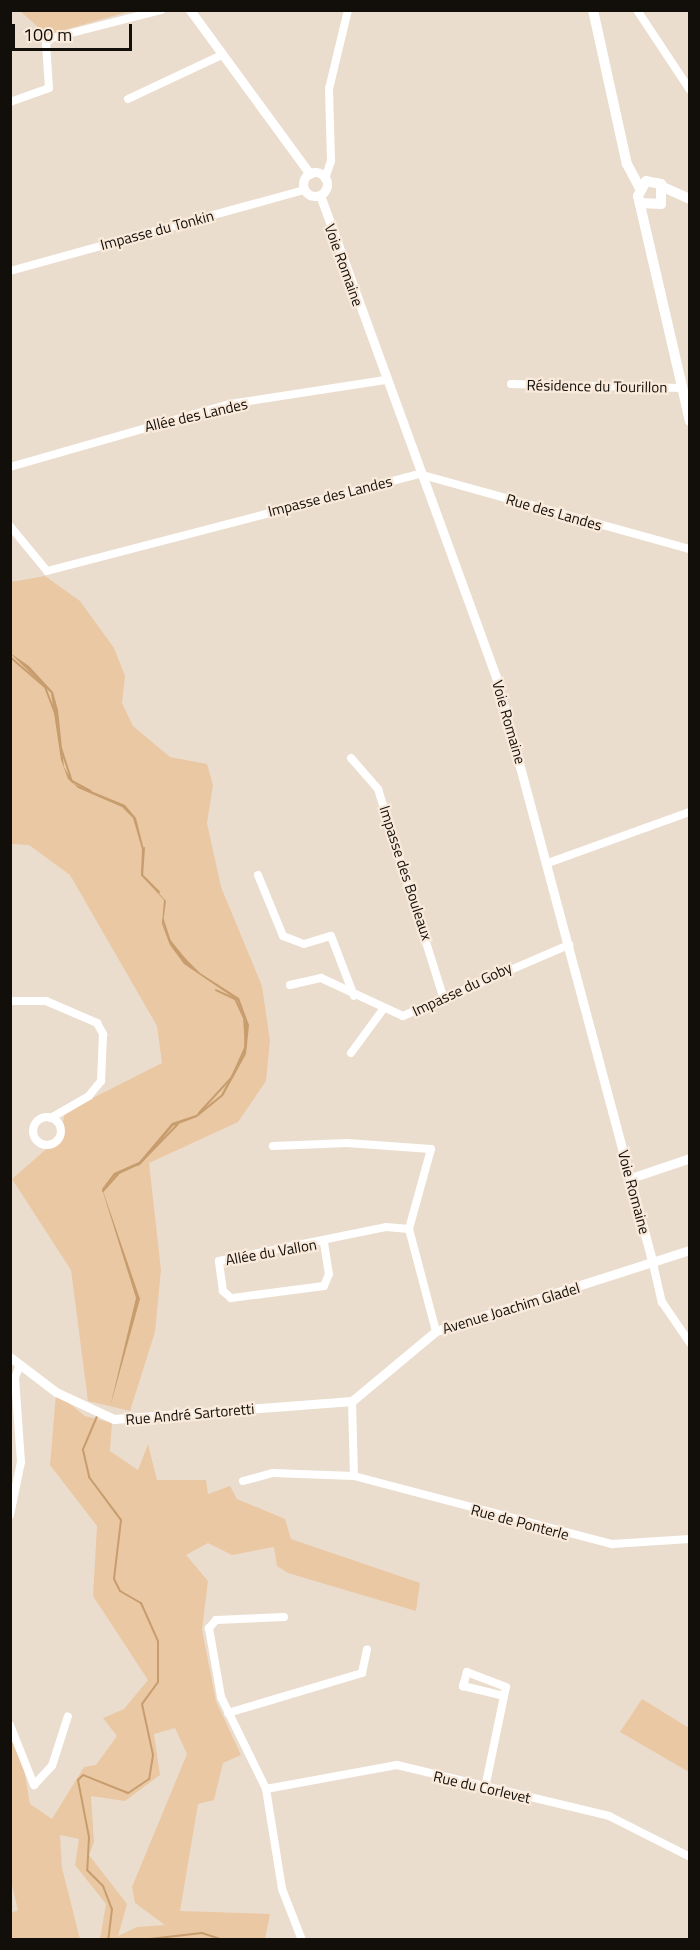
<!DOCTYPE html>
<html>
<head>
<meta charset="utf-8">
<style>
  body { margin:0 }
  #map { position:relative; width:700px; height:1950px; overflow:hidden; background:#ebddce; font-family:"Titillium Web",sans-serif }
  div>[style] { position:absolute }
  .green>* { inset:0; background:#eac8a3 }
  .water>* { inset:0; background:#c79d6e }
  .stream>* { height:2px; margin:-1px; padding:0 1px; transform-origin:1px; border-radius:1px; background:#c79d6e }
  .minor>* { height:8px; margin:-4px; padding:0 4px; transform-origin:4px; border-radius:4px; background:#fff }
  .minor>.ring { margin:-4px; padding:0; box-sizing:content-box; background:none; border:8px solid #fff; border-radius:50% }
  .tertiary>* { height:9px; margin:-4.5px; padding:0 4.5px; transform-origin:4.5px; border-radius:4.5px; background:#fff }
  .tertiary>.ring { margin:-4.5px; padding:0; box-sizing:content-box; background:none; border:9px solid #fff; border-radius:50% }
  .secondary>* { height:10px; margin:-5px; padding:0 5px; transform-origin:5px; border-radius:5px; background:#fff }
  span { translate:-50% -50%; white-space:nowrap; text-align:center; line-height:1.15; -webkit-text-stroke:4.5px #f9eadb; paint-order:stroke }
  .street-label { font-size:15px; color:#120e09 }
  .frame { position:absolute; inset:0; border:12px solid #120e09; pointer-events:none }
  .scale { position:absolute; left:12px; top:24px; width:120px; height:27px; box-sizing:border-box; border:3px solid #120e09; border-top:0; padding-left:8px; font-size:18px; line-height:21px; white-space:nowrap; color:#120e09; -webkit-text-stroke:4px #f9eadb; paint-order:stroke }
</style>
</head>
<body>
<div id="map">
  <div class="green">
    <i style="clip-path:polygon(134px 10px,47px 35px,20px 11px)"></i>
    <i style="clip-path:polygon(45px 576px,80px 601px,114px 648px,125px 676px,122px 703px,133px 726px,170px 757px,207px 764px,213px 785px,207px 823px,221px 887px,262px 986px,270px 1041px,266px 1081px,238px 1122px,149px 1163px,161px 1270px,155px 1332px,130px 1411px,88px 1401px,71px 1270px,12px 1179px,60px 1137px,65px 1112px,162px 1063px,157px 1026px,70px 875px,29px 845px,11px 844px,11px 582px)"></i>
    <i style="clip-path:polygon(evenodd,56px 1393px,85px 1416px,112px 1423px,110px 1451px,138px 1470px,148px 1444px,157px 1480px,206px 1480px,208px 1494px,230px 1486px,237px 1499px,285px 1519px,291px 1539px,420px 1583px,416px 1611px,288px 1573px,277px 1566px,274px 1547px,232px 1555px,208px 1543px,186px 1555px,208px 1581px,202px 1630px,216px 1701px,241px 1755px,223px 1763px,214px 1800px,198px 1804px,180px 1911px,270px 1914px,265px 1939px,100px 1939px,106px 1904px,75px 1865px,79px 1839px,60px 1835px,62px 1868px,80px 1939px,11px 1939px,11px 1913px,18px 1910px,10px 1877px,10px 1736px,19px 1740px,30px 1804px,52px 1819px,84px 1767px,96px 1765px,117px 1736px,103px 1718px,124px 1709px,148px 1680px,93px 1596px,97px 1526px,50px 1465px,56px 1393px,175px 1728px,187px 1754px,132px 1887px,135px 1903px,165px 1925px,137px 1927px,118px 1936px,127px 1904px,89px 1855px,94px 1842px,91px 1796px,125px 1801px,160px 1775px,154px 1734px,175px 1728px)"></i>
    <i style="clip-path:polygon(642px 1699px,689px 1728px,689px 1772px,620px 1732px)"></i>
  </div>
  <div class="water">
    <i style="clip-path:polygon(10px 653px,29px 666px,53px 692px,58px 710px,64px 767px,74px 784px,125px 805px,136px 818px,144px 850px,142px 875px,166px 901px,163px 924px,172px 945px,200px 973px,239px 998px,249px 1025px,246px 1054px,223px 1096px,197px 1117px,173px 1126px,141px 1164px,115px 1176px,103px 1191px,140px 1299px,110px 1407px,136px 1298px,102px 1189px,114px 1173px,139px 1162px,172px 1123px,196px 1115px,221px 1095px,244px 1052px,245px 1019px,237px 1000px,184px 964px,170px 945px,162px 924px,164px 900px,141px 875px,142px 849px,133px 818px,122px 807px,78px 788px,68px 779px,61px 760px,51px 693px)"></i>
  </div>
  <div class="stream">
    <i style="left:10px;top:657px;width:46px;rotate:40.6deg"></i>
    <i style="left:45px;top:687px;width:33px;rotate:69deg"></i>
    <i style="left:61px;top:748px;width:35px;rotate:72deg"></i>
    <i style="left:72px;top:781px;width:21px;rotate:28deg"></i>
    <i style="left:144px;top:848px;width:27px;rotate:94deg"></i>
    <i style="left:142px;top:875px;width:24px;rotate:45deg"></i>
    <i style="left:163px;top:920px;width:22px;rotate:72deg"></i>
    <i style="left:170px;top:941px;width:28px;rotate:51deg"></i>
    <i style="left:199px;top:1113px;width:49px;rotate:-47.5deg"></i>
    <i style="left:232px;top:1077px;width:34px;rotate:-66deg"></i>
    <i style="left:246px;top:1046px;width:28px;rotate:-94deg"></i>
    <i style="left:244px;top:1018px;width:21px;rotate:-115deg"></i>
    <i style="left:235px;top:999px;width:21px;rotate:-155deg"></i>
    <i style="left:138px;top:1165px;width:57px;rotate:-45.7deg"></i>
    <i style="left:103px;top:1191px;width:24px;rotate:-48deg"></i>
    <i style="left:133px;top:1319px;width:12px;rotate:-76deg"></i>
    <i style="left:98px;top:1414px;width:39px;rotate:113deg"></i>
    <i style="left:83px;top:1450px;width:28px;rotate:77deg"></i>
    <i style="left:89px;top:1477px;width:54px;rotate:53.3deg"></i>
    <i style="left:121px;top:1520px;width:59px;rotate:96.8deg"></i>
    <i style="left:114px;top:1579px;width:13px;rotate:63deg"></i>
    <i style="left:120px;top:1591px;width:24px;rotate:30deg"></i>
    <i style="left:141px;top:1603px;width:42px;rotate:65.9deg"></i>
    <i style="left:158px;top:1641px;width:41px;rotate:90deg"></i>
    <i style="left:158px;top:1682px;width:27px;rotate:126deg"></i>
    <i style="left:142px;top:1704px;width:52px;rotate:77.8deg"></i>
    <i style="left:153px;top:1755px;width:24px;rotate:99deg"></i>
    <i style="left:149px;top:1779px;width:25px;rotate:146deg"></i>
    <i style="left:128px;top:1793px;width:48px;rotate:-158.2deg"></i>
    <i style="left:83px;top:1775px;width:7px;rotate:135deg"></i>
    <i style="left:78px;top:1780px;width:58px;rotate:79.1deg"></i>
    <i style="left:89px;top:1837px;width:33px;rotate:93deg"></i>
    <i style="left:87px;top:1870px;width:23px;rotate:45deg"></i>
    <i style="left:103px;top:1886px;width:25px;rotate:69deg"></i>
    <i style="left:112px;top:1909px;width:31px;rotate:97deg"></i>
    <i style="left:141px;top:1940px;width:61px;rotate:-6.5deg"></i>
    <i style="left:202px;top:1933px;width:23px;rotate:18deg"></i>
  </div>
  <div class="minor">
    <i style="left:637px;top:10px;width:96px;rotate:56.5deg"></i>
    <i style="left:128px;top:99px;width:102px;rotate:-25.1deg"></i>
    <i style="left:10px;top:102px;width:41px;rotate:-19.7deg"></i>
    <i style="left:49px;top:88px;width:45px;rotate:-93.8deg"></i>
    <i style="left:46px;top:43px;width:8px;rotate:-40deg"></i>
    <i style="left:52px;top:38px;width:113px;rotate:-14.4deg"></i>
    <i style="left:325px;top:179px;width:19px;rotate:-72deg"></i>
    <i style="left:331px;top:161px;width:72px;rotate:-91.6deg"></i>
    <i style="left:329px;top:89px;width:81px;rotate:-76.5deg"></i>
    <i style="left:10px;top:271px;width:305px;rotate:-15.4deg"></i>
    <i style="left:511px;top:384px;width:171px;rotate:1.3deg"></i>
    <i style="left:10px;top:467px;width:229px;rotate:-16deg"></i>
    <i style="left:230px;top:404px;width:157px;rotate:-8.8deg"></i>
    <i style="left:10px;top:526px;width:58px;rotate:50.6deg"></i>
    <i style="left:47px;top:571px;width:384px;rotate:-14.6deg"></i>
    <i style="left:419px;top:474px;width:281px;rotate:15.5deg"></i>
    <i style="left:351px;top:758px;width:41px;rotate:48.9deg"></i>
    <i style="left:378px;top:789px;width:218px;rotate:72.6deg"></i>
    <i style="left:548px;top:863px;width:151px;rotate:-19.8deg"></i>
    <i style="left:258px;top:875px;width:66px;rotate:67.7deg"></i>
    <i style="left:283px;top:936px;width:22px;rotate:21deg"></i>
    <i style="left:304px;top:944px;width:28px;rotate:-17deg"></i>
    <i style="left:331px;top:936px;width:64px;rotate:69deg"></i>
    <i style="left:290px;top:985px;width:32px;rotate:-13deg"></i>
    <i style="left:321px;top:978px;width:90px;rotate:24.9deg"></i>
    <i style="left:403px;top:1016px;width:181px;rotate:-23.2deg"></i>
    <i style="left:10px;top:1001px;width:36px"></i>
    <i style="left:46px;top:1001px;width:56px;rotate:23.3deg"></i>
    <i style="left:97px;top:1023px;width:13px;rotate:61deg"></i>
    <i style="left:103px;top:1034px;width:47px;rotate:92.4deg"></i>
    <i style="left:101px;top:1081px;width:19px;rotate:129deg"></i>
    <i style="left:89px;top:1096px;width:44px;rotate:149.9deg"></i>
    <i style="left:351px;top:1053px;width:56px;rotate:-53.7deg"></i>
    <i class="ring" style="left:33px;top:1117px;width:20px;height:20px"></i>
    <i style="left:273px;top:1146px;width:74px;rotate:-2.3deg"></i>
    <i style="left:347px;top:1143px;width:84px;rotate:4.1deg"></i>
    <i style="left:431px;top:1149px;width:83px;rotate:105.4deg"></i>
    <i style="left:409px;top:1229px;width:106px;rotate:75.2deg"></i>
    <i style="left:324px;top:1243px;width:31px;rotate:81deg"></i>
    <i style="left:329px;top:1274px;width:13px;rotate:113deg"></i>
    <i style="left:324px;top:1286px;width:94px;rotate:172.6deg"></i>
    <i style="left:231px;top:1298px;width:11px;rotate:-139deg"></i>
    <i style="left:223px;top:1291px;width:30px;rotate:-98deg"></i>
    <i style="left:219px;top:1261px;width:170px;rotate:-11.5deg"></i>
    <i style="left:386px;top:1227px;width:23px;rotate:5deg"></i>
    <i style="left:653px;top:1264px;width:39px;rotate:77deg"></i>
    <i style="left:662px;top:1302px;width:50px;rotate:55.7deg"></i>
    <i style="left:352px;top:1401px;width:75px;rotate:88.5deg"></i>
    <i style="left:243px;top:1481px;width:31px;rotate:-15deg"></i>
    <i style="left:273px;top:1473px;width:81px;rotate:2.1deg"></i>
    <i style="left:354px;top:1476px;width:267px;rotate:14.8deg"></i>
    <i style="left:612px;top:1544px;width:78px;rotate:-3.7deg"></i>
    <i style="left:10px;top:1515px;width:54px;rotate:-78.3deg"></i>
    <i style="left:21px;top:1462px;width:84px;rotate:-94.1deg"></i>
    <i style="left:15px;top:1378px;width:12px;rotate:-70deg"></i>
    <i style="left:284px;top:1617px;width:68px;rotate:177.5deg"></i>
    <i style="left:216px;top:1620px;width:11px;rotate:131deg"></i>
    <i style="left:209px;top:1628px;width:70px;rotate:80.1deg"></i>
    <i style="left:221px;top:1697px;width:102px;rotate:63.9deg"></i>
    <i style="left:266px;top:1789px;width:101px;rotate:80.9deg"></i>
    <i style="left:282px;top:1889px;width:55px;rotate:68.6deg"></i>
    <i style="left:228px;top:1713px;width:140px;rotate:-16.6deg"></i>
    <i style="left:362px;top:1673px;width:24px;rotate:-78deg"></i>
    <i style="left:10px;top:1725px;width:65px;rotate:68.2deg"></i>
    <i style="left:34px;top:1785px;width:26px;rotate:-47deg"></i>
    <i style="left:52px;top:1766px;width:52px;rotate:-72.3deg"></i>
    <i style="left:485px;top:1788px;width:103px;rotate:-78.3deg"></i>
    <i style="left:506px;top:1687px;width:42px;rotate:-159deg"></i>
    <i style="left:467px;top:1672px;width:15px;rotate:106deg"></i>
    <i style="left:463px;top:1686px;width:42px;rotate:13.7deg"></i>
    <i style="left:266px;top:1789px;width:133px;rotate:-10.4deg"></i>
    <i style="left:397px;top:1765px;width:218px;rotate:13.5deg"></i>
    <i style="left:609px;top:1816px;width:91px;rotate:26.8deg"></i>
  </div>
  <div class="tertiary">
    <i style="left:190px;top:10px;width:203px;rotate:53.8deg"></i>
    <i class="ring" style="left:303px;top:172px;width:15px;height:15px"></i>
    <i style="left:320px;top:195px;width:513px;rotate:69.94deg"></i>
    <i style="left:496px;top:677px;width:608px;rotate:75.03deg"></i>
    <i style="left:631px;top:1178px;width:62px;rotate:-18.7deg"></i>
    <i style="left:10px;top:1357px;width:58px;rotate:37.3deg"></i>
    <i style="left:56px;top:1392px;width:64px;rotate:25deg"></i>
    <i style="left:114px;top:1419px;width:239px;rotate:-4.3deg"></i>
    <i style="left:352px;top:1401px;width:109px;rotate:-39.8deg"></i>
    <i style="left:436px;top:1331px;width:267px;rotate:-17.7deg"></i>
  </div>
  <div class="secondary">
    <i style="left:593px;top:10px;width:158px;rotate:77.6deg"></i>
    <i style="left:627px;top:164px;width:26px;rotate:62deg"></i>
    <i style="left:663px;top:187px;width:30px;rotate:24deg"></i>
    <i style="left:641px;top:203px;width:20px;rotate:3deg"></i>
    <i style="left:661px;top:204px;width:20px;rotate:-90deg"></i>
    <i style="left:661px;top:184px;width:15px;rotate:-169deg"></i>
    <i style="left:646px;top:181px;width:17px;rotate:118deg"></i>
    <i style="left:638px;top:196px;width:231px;rotate:77deg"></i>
  </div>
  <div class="street-label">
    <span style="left:157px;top:230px;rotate:-15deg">Impasse du Tonkin</span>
    <span style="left:344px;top:265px;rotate:70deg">Voie Romaine</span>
    <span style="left:597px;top:386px;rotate:1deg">Résidence du Tourillon</span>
    <span style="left:196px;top:415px;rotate:-13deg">Allée des Landes</span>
    <span style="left:330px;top:496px;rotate:-14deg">Impasse des Landes</span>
    <span style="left:554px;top:512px;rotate:16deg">Rue des Landes</span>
    <span style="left:509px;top:722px;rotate:74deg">Voie Romaine</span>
    <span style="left:406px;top:873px;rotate:72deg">Impasse des Bouleaux</span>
    <span style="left:462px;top:989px;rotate:-25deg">Impasse du Goby</span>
    <span style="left:634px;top:1192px;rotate:75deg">Voie Romaine</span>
    <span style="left:271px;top:1252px;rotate:-10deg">Allée du Vallon</span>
    <span style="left:511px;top:1308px;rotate:-17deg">Avenue Joachim Gladel</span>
    <span style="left:190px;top:1414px;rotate:-5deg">Rue André Sartoretti</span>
    <span style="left:520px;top:1522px;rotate:15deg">Rue de Ponterle</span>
    <span style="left:482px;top:1787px;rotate:13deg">Rue du Corlevet</span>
  </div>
  <div class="frame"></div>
  <div class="scale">100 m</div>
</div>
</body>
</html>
